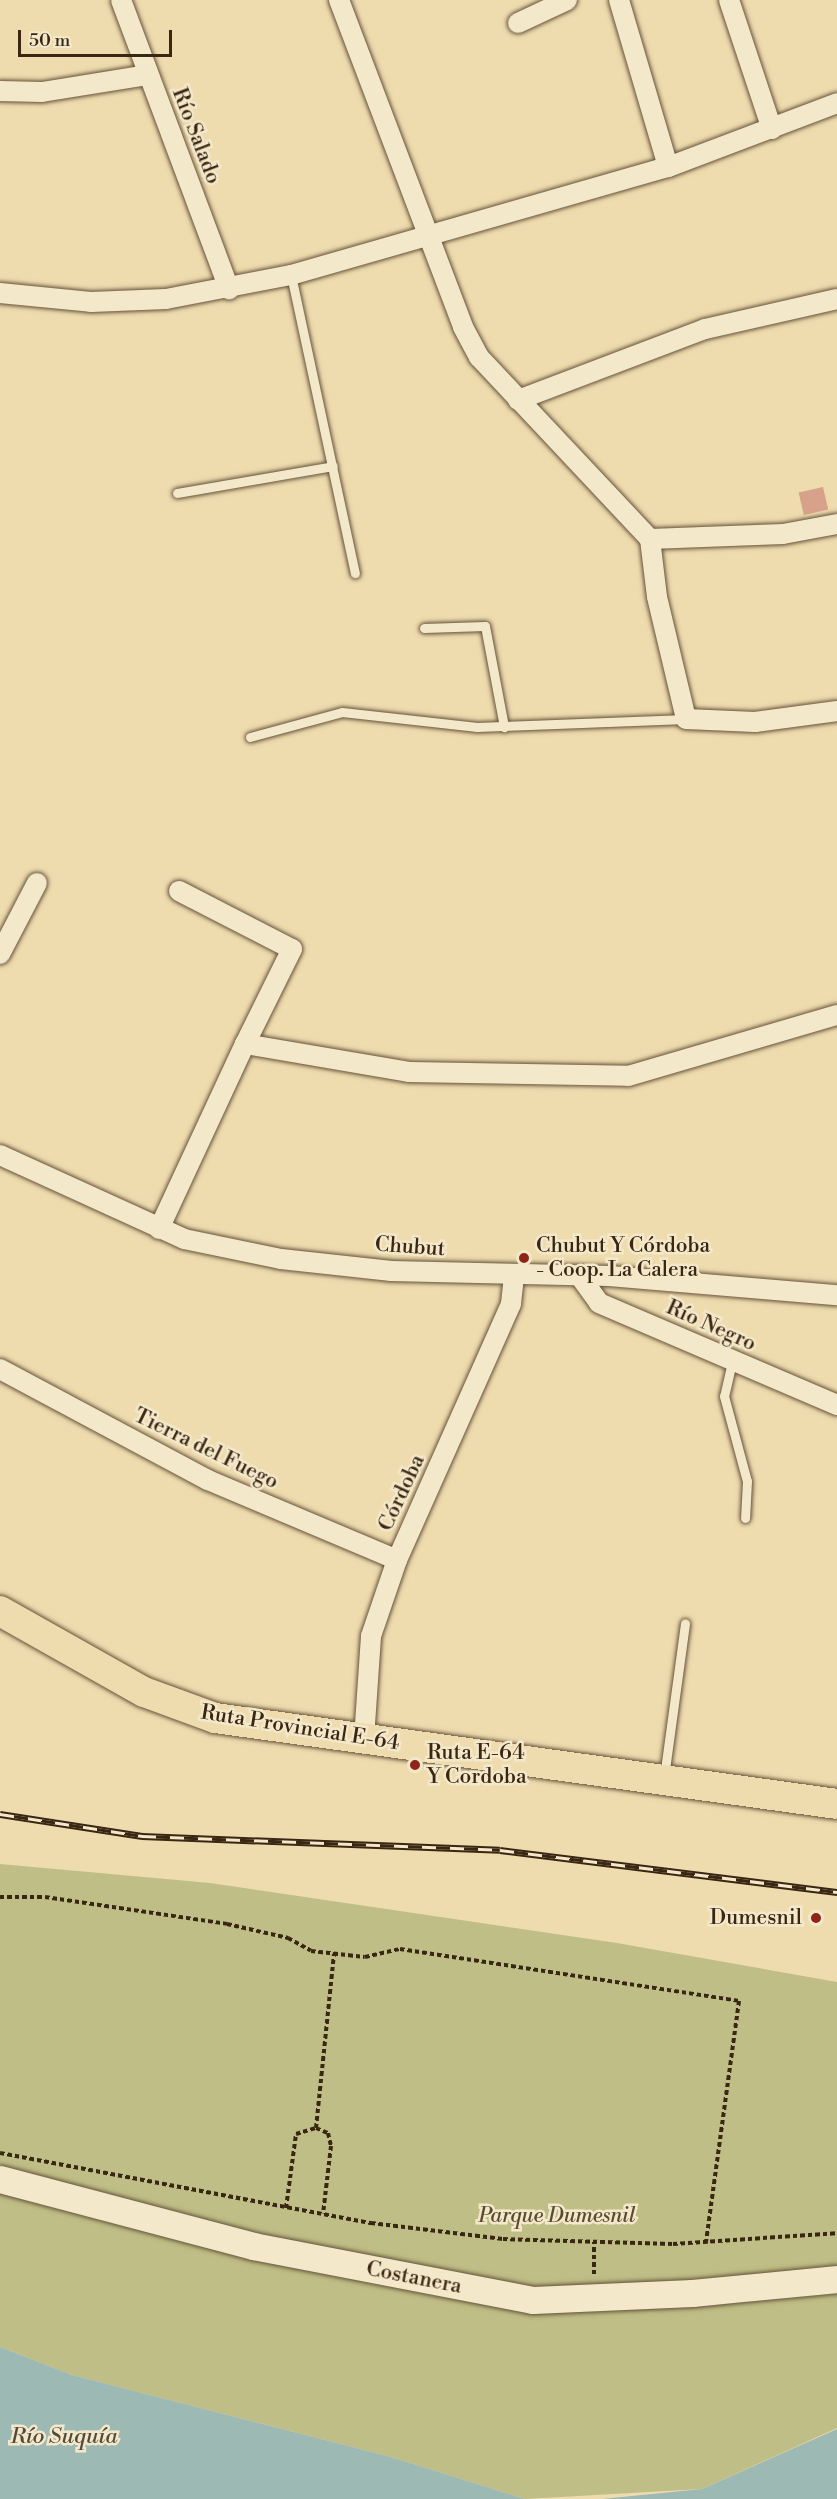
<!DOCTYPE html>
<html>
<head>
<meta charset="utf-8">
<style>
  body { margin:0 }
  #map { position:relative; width:837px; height:2499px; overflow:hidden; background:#eedbae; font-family:"Libre Bodoni",serif }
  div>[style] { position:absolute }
  .green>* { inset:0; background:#bfbe86 }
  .water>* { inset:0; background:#9cb9b3 }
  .building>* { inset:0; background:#d8a18a; transform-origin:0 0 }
  .path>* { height:4px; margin-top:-2px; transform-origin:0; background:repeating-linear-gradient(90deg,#392613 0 4.5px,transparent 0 7.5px) }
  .roads { filter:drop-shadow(0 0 2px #66533a) drop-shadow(0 0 2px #66533a) }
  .lane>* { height:9px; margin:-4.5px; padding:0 4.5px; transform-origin:4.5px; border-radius:4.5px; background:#f4e8ca }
  .street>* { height:20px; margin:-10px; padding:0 10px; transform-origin:10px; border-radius:10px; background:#f4e8ca }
  .secondary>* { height:27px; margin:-13.5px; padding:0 13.5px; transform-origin:13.5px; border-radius:13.5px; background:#f4e8ca }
  .primary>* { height:30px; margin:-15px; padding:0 15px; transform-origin:15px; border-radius:15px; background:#eedbae }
  .rail>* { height:7px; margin-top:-3.5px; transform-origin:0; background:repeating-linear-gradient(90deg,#f4e8ca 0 14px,#392613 0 28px); box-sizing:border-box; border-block:2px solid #392613 }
  .dots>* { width:16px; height:16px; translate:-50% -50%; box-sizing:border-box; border:3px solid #f4e8ca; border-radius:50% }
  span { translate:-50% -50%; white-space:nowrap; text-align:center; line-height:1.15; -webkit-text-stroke:5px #f4e8ca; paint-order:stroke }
  .street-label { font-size:21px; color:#392613 }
  .poi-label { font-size:21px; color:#392613 }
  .left { translate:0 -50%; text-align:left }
  .right { translate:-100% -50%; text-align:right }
  .park-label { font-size:21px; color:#5a4c30; font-style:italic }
  .water-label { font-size:22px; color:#524b3b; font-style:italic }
  .scale { position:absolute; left:18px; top:30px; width:154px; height:27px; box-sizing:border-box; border:3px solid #392613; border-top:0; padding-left:8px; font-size:18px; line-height:21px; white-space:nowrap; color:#392613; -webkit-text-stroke:4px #f4e8ca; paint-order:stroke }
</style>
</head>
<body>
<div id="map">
  <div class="green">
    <i style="clip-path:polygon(0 1864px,210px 1883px,617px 1943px,837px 1982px,837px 2428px,702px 2489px,525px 2499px,391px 2457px,72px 2375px,0 2347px)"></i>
  </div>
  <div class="water">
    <i style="clip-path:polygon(0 2347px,72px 2375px,391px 2457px,525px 2499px,0 2499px)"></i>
    <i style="clip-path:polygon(837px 2429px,837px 2499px,602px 2499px,702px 2489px)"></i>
  </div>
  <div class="building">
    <i style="left:823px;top:487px;width:23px;height:25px;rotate:77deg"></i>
  </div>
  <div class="path">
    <i style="left:0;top:1897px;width:45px"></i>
    <i style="left:45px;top:1897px;width:184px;rotate:8.4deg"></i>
    <i style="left:227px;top:1924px;width:63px;rotate:12.9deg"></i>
    <i style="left:288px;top:1938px;width:26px;rotate:29deg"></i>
    <i style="left:311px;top:1951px;width:54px;rotate:6.3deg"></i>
    <i style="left:365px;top:1957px;width:36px;rotate:-13deg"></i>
    <i style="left:400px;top:1949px;width:343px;rotate:8.7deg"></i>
    <i style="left:739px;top:2001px;width:244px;rotate:97.8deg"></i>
    <i style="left:316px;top:2128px;width:175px;rotate:-84.1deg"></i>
    <i style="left:0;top:2153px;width:378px;rotate:10.7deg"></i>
    <i style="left:371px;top:2223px;width:133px;rotate:6.9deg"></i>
    <i style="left:503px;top:2239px;width:170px;rotate:1.7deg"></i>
    <i style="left:673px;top:2244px;width:164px;rotate:-3.8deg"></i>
    <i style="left:286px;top:2208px;width:75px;rotate:-82.3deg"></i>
    <i style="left:296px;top:2134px;width:21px;rotate:-17deg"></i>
    <i style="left:316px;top:2128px;width:13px;rotate:23deg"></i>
    <i style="left:328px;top:2133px;width:13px;rotate:77deg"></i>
    <i style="left:331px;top:2146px;width:68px;rotate:96.7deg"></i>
    <i style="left:594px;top:2274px;width:32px;rotate:-90deg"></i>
  </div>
  <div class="roads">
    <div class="lane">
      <i style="left:291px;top:275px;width:305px;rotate:77.9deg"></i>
      <i style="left:177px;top:493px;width:158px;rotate:-9.8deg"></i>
      <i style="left:424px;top:628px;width:61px;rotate:-1.9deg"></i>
      <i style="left:485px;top:626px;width:103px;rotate:79.3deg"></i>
      <i style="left:250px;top:737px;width:95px;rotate:-15.2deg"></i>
      <i style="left:342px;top:712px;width:136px;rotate:6.3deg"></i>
      <i style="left:477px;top:727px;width:209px;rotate:-2.2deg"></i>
      <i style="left:732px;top:1362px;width:35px;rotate:103deg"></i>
      <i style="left:724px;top:1396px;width:88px;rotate:74.9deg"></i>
      <i style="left:747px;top:1481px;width:37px;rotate:93deg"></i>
      <i style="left:664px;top:1777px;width:155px;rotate:-82.2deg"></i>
    </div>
    <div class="street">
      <i style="left:121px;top:0;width:309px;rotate:69.5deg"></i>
      <i style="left:339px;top:0;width:350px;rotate:69.2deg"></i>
      <i style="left:463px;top:327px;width:34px;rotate:62deg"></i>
      <i style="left:479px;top:357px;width:250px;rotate:46.8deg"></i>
      <i style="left:650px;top:539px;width:58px;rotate:83.1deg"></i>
      <i style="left:657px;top:597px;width:125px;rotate:76.6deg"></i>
      <i style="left:686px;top:719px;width:69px;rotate:2.5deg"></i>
      <i style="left:755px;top:722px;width:83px;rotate:-7.6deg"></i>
      <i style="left:619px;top:0;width:174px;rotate:73.6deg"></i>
      <i style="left:729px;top:0;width:136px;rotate:71.6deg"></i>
      <i style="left:518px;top:23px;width:54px;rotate:-25.1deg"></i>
      <i style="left:0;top:91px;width:42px;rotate:1.4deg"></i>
      <i style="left:42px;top:92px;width:106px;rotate:-9.2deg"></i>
      <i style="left:0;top:293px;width:91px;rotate:5.6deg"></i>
      <i style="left:91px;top:302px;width:75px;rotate:-2.3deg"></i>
      <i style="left:166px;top:299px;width:127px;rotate:-10.9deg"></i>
      <i style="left:291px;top:275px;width:392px;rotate:-16deg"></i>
      <i style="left:668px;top:167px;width:181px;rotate:-20.7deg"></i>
      <i style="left:518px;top:400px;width:200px;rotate:-20.8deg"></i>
      <i style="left:705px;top:329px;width:135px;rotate:-12.8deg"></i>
      <i style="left:650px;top:539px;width:133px;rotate:-2.2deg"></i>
      <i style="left:783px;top:534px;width:55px;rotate:-10.5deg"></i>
      <i style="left:179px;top:891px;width:127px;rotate:27.2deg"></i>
      <i style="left:292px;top:949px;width:106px;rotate:116.3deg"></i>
      <i style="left:0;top:954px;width:80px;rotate:-62.5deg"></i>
      <i style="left:0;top:1155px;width:202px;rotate:24.5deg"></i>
      <i style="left:184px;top:1239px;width:99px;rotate:11.7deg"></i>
      <i style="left:281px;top:1259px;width:111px;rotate:6.2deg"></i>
      <i style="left:391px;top:1271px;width:218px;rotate:1.3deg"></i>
      <i style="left:609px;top:1276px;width:229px;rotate:4.8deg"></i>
      <i style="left:159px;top:1229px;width:204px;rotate:-65.1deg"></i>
      <i style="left:245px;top:1044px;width:166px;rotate:9.7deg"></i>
      <i style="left:409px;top:1072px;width:219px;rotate:1deg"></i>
      <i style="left:628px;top:1076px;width:218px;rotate:-16.3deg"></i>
      <i style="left:579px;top:1275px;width:34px;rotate:54deg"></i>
      <i style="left:599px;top:1303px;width:259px;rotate:23.2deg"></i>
      <i style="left:0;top:1369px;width:236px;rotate:28.1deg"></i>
      <i style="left:208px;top:1480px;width:205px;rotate:22.9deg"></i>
      <i style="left:364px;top:1739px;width:103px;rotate:-86.1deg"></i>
      <i style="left:371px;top:1636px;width:80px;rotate:-71.1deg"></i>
      <i style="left:397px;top:1560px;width:280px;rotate:-66deg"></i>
      <i style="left:511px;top:1304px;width:29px;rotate:-84deg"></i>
    </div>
    <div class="secondary">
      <i style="left:0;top:2179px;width:262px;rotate:14.8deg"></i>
      <i style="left:253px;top:2246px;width:285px;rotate:10.9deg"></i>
      <i style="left:533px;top:2300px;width:159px;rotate:-2.5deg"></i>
      <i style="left:692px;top:2293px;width:146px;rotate:-5.5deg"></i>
    </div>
    <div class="primary">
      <i style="left:0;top:1611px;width:165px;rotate:29.4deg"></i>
      <i style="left:144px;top:1692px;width:76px;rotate:20.1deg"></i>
      <i style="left:215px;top:1718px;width:628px;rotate:7.87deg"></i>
    </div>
  </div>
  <div class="rail">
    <i style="left:0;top:1814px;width:144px;rotate:8.8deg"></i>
    <i style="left:142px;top:1836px;width:358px;rotate:2.2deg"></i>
    <i style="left:500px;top:1850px;width:340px;rotate:7.1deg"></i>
  </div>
  <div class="dots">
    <i style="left:524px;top:1258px;background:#8f2418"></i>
    <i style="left:415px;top:1765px;background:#8f2418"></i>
    <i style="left:816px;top:1918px;background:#8f2418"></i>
  </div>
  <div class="street-label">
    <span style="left:196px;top:136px;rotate:69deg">Río Salado</span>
    <span style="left:410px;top:1247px;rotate:4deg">Chubut</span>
    <span style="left:711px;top:1326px;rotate:24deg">Río Negro</span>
    <span style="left:206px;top:1449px;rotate:26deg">Tierra del Fuego</span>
    <span style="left:402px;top:1493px;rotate:-65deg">Córdoba</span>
    <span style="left:300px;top:1728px;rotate:9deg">Ruta Provincial E-64</span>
    <span style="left:414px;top:2278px;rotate:11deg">Costanera</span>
  </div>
  <div class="poi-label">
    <span class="left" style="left:536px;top:1258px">Chubut Y Córdoba<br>- Coop. La Calera</span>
    <span class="left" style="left:427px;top:1765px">Ruta E-64<br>Y Cordoba</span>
    <span class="right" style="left:802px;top:1918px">Dumesnil</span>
  </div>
  <div class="park-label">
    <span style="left:557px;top:2216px">Parque Dumesnil</span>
  </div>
  <div class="water-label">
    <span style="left:64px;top:2437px">Río Suquía</span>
  </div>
  <div class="scale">50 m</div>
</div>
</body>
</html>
